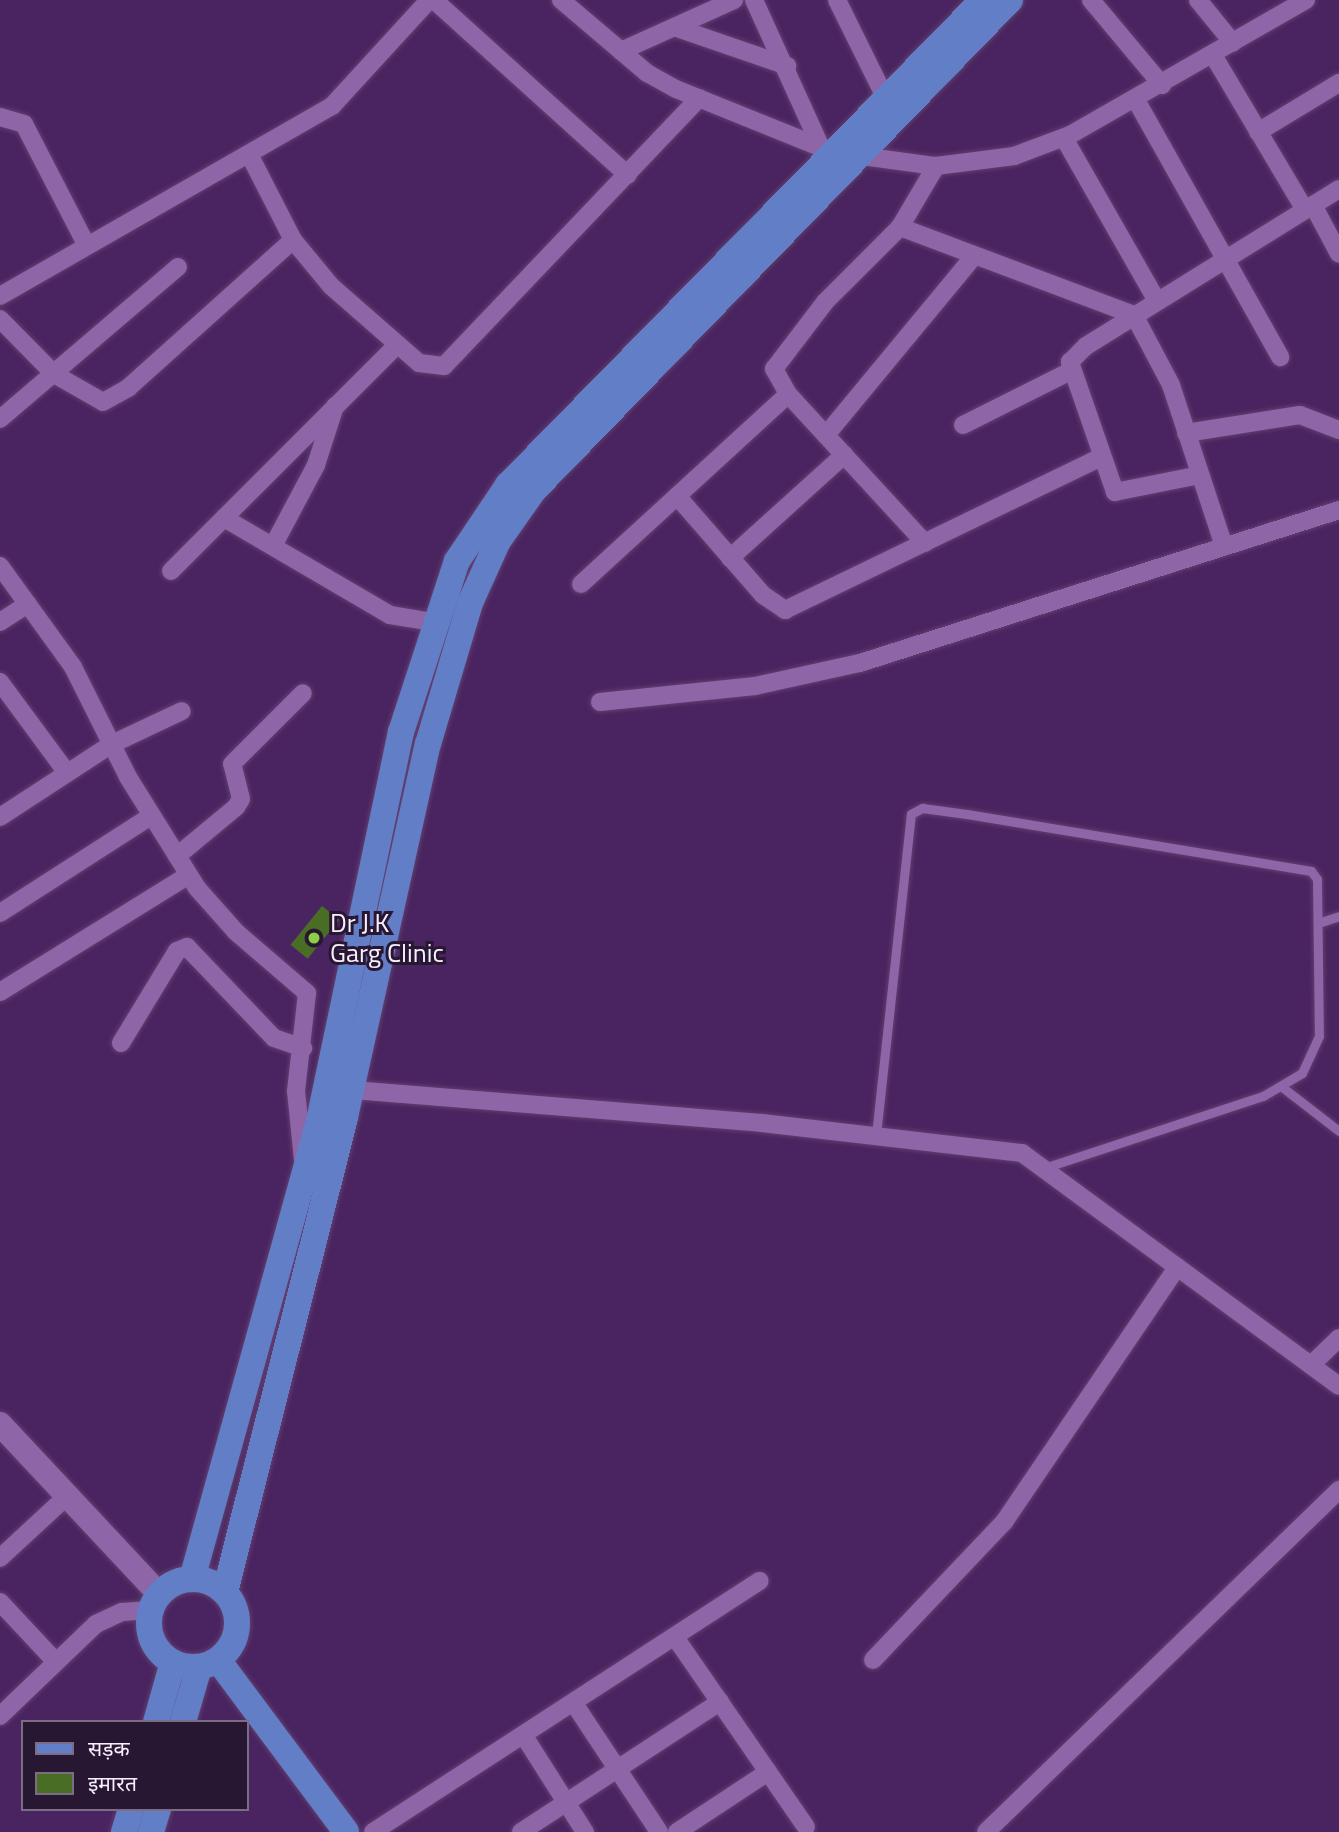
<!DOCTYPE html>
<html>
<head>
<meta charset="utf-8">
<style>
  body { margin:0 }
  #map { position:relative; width:1339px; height:1832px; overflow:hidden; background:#4a2460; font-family:"Titillium Web","Noto Sans Devanagari",sans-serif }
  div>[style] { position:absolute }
  .building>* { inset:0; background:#4a6d25; transform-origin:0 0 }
  .roads { filter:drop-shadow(0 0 2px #603f70) drop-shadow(0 0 2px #603f70) }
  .service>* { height:9px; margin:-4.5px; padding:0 4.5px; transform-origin:4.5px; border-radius:4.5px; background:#8e65a7 }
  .minor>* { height:18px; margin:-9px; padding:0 9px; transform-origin:9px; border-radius:9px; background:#8e65a7 }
  .secondary>* { height:24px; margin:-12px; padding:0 12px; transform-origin:12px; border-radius:12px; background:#8e65a7 }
  .primary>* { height:26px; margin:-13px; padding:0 13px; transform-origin:13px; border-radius:13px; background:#617ec6 }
  .primary>.ring { margin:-13px; padding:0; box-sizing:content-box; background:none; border:26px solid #617ec6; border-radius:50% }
  .dots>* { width:19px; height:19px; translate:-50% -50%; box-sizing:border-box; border:4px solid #281732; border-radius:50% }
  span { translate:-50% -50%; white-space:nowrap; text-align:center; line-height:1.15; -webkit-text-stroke:6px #281732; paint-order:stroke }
  .poi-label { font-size:26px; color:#f7effd }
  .left { translate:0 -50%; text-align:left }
  .legend { position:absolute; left:21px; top:1720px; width:228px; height:91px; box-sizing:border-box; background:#281732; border:2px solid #7b6d83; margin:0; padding:9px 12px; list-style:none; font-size:21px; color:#f7effd }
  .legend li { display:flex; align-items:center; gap:14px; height:35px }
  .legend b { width:35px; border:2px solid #7b6d83 }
</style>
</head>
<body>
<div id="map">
  <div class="building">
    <i style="left:322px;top:906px;width:22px;height:50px;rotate:39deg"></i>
  </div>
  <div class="roads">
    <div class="service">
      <i style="left:1318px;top:923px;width:22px;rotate:-18deg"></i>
      <i style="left:1282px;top:1087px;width:72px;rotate:37.7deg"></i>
      <i style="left:876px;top:1135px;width:323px;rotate:-83.8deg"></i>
      <i style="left:911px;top:814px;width:13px;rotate:-29deg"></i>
      <i style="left:922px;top:808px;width:45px;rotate:7.6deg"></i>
      <i style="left:967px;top:814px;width:349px;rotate:9.4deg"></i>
      <i style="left:1311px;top:871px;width:10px;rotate:53deg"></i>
      <i style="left:1317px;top:879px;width:157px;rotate:89.3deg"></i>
      <i style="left:1319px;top:1036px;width:41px;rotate:114.7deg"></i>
      <i style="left:1302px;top:1073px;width:45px;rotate:149.5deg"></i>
      <i style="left:1263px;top:1096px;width:231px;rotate:161.8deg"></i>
    </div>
    <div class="minor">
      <i style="left:434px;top:0;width:261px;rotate:42.1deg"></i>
      <i style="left:561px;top:0;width:113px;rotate:40.3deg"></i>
      <i style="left:647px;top:73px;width:33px;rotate:29deg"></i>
      <i style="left:676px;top:89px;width:168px;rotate:22deg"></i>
      <i style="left:832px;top:152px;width:105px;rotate:7.7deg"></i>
      <i style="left:936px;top:166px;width:79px;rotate:-7.3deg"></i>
      <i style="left:1014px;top:156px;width:60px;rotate:-20.6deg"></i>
      <i style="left:1070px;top:135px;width:272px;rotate:-29.8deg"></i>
      <i style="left:754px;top:0;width:162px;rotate:65.6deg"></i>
      <i style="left:837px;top:0;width:110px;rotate:63.7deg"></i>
      <i style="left:1091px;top:0;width:111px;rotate:50.1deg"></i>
      <i style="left:1198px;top:0;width:55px;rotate:50.9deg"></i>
      <i style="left:674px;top:27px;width:120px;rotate:19deg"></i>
      <i style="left:621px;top:51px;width:124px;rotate:-24.3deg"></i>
      <i style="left:1213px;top:55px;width:180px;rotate:59.3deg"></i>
      <i style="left:1136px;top:100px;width:295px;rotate:60.7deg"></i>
      <i style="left:0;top:117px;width:25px;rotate:16deg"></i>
      <i style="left:24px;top:124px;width:133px;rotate:62.7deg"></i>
      <i style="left:1258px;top:132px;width:95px;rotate:-31.2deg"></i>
      <i style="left:1064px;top:138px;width:188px;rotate:60.3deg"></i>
      <i style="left:250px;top:156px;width:94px;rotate:62.9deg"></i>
      <i style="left:293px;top:240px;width:60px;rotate:50.4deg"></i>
      <i style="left:331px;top:286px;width:117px;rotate:41.2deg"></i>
      <i style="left:419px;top:363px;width:25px;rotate:7deg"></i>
      <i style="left:444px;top:366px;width:370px;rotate:-46.4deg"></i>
      <i style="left:1313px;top:205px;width:55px;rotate:62deg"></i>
      <i style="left:900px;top:227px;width:250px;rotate:20.6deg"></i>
      <i style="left:1134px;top:315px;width:79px;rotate:62.1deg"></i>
      <i style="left:1171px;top:385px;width:166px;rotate:71.8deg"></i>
      <i style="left:0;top:296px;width:383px;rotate:-29.8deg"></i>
      <i style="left:332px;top:106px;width:144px;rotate:-47.5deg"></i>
      <i style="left:0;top:319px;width:77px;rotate:45.5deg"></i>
      <i style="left:54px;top:374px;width:56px;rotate:29.7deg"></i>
      <i style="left:103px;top:402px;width:29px;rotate:-29deg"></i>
      <i style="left:128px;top:388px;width:222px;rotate:-41.9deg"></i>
      <i style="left:0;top:419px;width:234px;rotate:-40.5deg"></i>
      <i style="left:963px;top:425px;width:121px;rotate:-26.6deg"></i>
      <i style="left:1186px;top:433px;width:115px;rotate:-9deg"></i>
      <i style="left:1300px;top:415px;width:42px;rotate:21deg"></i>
      <i style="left:826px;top:435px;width:231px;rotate:-50.4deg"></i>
      <i style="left:1200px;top:475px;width:87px;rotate:168.7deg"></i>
      <i style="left:1115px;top:492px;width:138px;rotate:-109.1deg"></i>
      <i style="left:1070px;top:362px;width:23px;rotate:-45deg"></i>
      <i style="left:1086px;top:346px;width:298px;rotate:-31.8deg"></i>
      <i style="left:677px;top:496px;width:131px;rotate:49deg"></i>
      <i style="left:763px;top:595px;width:27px;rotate:34deg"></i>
      <i style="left:785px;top:610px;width:350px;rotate:-25.8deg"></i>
      <i style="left:224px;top:518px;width:192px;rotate:30.3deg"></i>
      <i style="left:390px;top:615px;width:44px;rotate:9.2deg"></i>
      <i style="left:925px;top:543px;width:202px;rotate:-132.6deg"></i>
      <i style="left:788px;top:394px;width:29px;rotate:-119deg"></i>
      <i style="left:774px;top:369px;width:84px;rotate:-52.7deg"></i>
      <i style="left:825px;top:302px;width:106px;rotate:-45deg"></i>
      <i style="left:900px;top:227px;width:71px;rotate:-59.5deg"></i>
      <i style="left:273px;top:546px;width:92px;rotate:-62deg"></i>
      <i style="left:316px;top:465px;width:62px;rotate:-72.1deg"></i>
      <i style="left:730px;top:558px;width:154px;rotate:-42.1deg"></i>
      <i style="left:0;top:566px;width:125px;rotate:54.1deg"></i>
      <i style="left:73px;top:667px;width:123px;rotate:63.4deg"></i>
      <i style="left:128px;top:777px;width:131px;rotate:58.1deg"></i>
      <i style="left:197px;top:888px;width:59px;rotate:48.4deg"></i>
      <i style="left:236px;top:932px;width:94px;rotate:40.7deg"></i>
      <i style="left:307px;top:993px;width:99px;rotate:96.4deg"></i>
      <i style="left:296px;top:1091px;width:69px;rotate:84.2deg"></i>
      <i style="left:171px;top:571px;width:318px;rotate:-45deg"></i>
      <i style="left:581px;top:584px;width:281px;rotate:-42.5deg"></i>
      <i style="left:0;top:622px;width:33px;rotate:-33deg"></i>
      <i style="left:0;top:682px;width:113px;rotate:53.6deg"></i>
      <i style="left:600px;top:702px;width:156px;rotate:-5.9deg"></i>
      <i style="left:755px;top:686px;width:107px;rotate:-12.4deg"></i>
      <i style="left:860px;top:663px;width:503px;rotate:-17.71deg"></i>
      <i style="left:0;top:817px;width:134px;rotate:-33.1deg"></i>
      <i style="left:112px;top:744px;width:77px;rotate:-25.2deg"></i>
      <i style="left:177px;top:856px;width:77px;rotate:-39.7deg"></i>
      <i style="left:236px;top:807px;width:9px;rotate:-58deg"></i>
      <i style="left:241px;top:799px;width:36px;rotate:-104deg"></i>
      <i style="left:232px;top:764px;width:100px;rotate:-45deg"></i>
      <i style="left:0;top:913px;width:179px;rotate:-32.7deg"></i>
      <i style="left:0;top:992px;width:222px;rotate:-31.8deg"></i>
      <i style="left:121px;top:1043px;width:108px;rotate:-58.7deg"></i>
      <i style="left:177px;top:951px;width:11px;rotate:-22deg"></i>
      <i style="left:187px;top:947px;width:126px;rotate:46.3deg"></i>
      <i style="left:274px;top:1038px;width:31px;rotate:19deg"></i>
      <i style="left:340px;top:1089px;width:423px;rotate:4.6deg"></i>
      <i style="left:762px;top:1123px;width:262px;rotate:6.6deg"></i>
      <i style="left:1022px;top:1153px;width:393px;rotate:36.3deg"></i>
      <i style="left:1311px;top:1365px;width:39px;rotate:-44deg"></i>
      <i style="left:0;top:1558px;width:90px;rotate:-42.7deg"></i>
      <i style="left:0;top:1602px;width:82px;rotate:47deg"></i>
      <i style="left:677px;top:1640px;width:227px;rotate:55.4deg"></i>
      <i style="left:873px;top:1660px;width:190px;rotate:-46.5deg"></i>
      <i style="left:1004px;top:1522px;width:308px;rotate:-55.8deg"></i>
      <i style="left:575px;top:1705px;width:152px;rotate:56.5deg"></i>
      <i style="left:0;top:1716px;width:133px;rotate:-43.8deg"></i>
      <i style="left:96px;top:1624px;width:29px;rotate:-25deg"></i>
      <i style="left:122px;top:1612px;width:28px;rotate:-4deg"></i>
      <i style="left:524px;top:1736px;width:114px;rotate:57.6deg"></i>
      <i style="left:373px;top:1832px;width:461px;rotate:-33deg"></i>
      <i style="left:521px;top:1832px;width:238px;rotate:-33.2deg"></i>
      <i style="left:677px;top:1832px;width:109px;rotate:-33.4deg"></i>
      <i style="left:986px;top:1832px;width:492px;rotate:-44.1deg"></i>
    </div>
    <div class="secondary">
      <i style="left:0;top:1424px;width:233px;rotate:46.9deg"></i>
    </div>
    <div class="primary">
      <i style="left:192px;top:1579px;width:480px;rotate:-74.5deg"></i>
      <i style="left:320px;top:1116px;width:392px;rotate:-78.1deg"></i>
      <i style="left:401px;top:732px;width:180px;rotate:-71.9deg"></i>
      <i style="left:457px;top:561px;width:92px;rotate:-56.1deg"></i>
      <i style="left:508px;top:485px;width:679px;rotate:-45.6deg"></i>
      <i class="ring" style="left:149px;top:1579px;width:62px;height:62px"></i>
      <i style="left:225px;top:1592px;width:490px;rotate:-75.8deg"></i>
      <i style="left:345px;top:1117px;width:382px;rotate:-77.5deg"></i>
      <i style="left:428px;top:744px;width:147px;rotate:-73.4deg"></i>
      <i style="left:470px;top:603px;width:68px;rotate:-65.7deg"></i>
      <i style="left:498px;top:541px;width:62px;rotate:-54.8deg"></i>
      <i style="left:534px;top:490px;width:683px;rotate:-45.83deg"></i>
      <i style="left:218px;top:1660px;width:214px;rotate:53.3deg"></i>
      <i style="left:156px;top:1722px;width:62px;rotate:-74.2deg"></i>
      <i style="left:183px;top:1722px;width:57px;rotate:-73.8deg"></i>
      <i style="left:124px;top:1832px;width:24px;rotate:-73deg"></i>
      <i style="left:151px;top:1832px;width:24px;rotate:-73deg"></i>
    </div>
  </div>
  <div class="dots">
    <i style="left:314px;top:938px;background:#8dce45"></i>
  </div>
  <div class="poi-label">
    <span class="left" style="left:330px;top:938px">Dr J.K<br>Garg Clinic</span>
  </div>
  <ul class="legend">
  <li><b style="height:9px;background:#617ec6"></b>सड़क</li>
  <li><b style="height:19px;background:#4a6d25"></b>इमारत</li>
  </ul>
</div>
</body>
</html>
